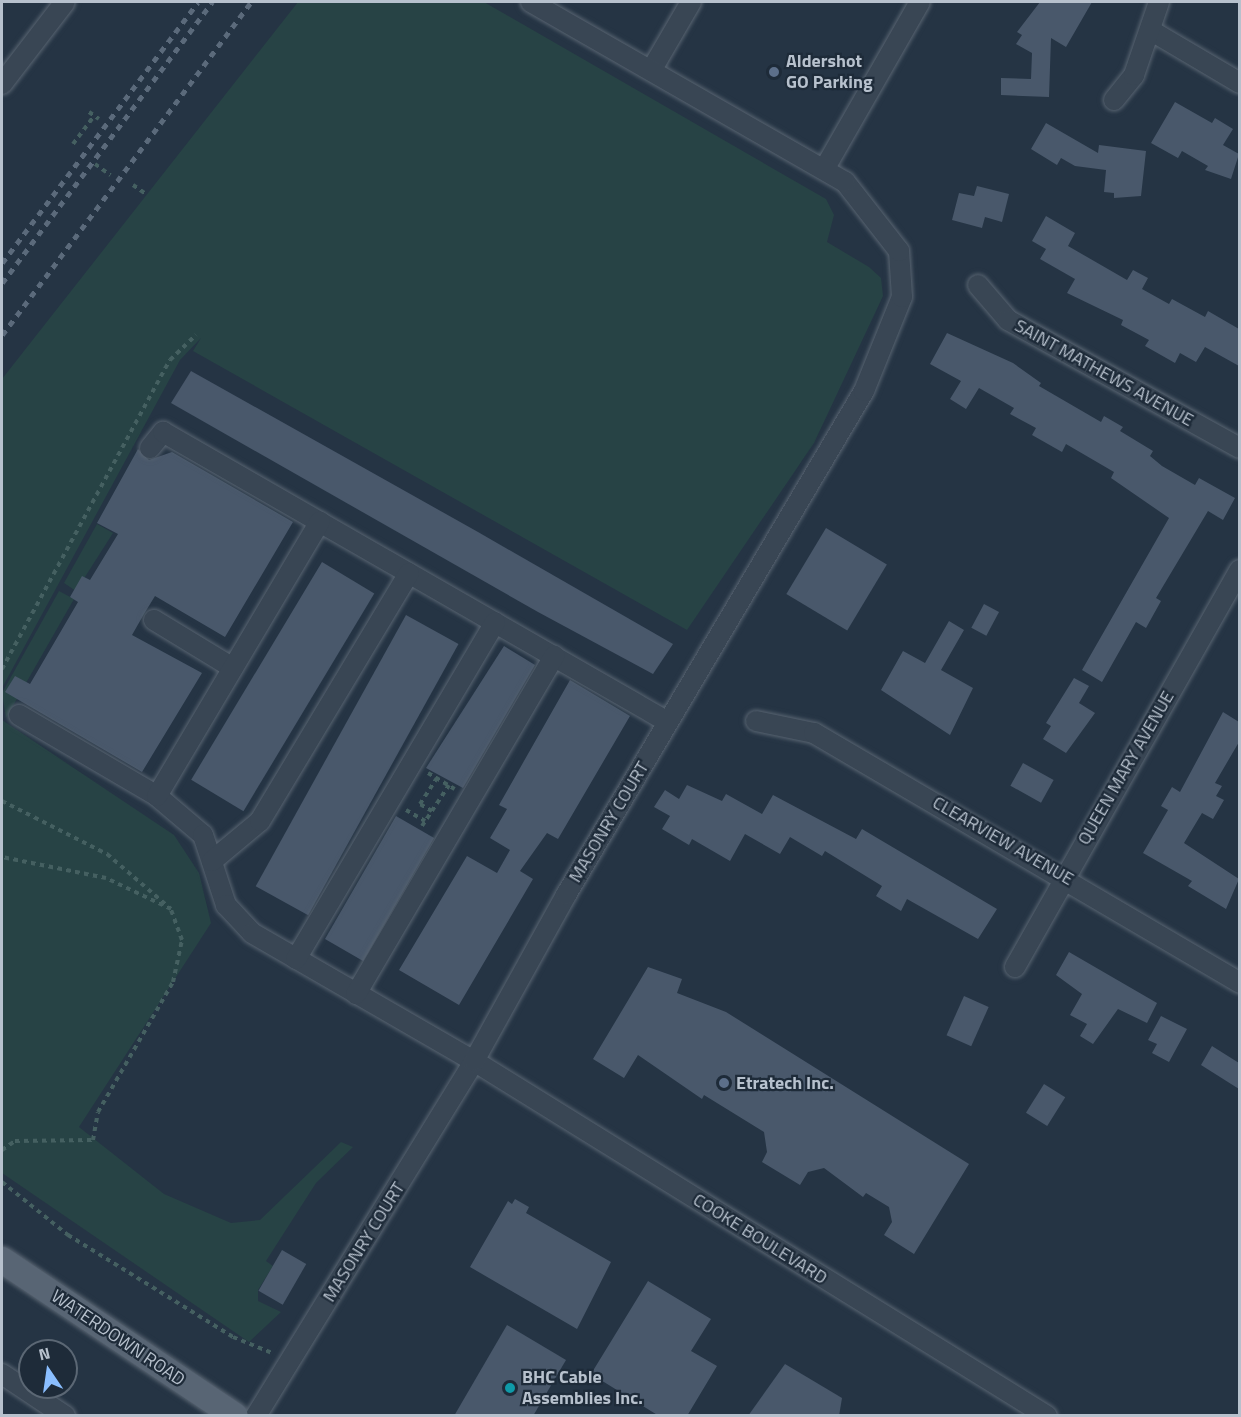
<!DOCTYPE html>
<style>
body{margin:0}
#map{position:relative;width:1241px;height:1417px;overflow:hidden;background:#253444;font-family:"Titillium Web",sans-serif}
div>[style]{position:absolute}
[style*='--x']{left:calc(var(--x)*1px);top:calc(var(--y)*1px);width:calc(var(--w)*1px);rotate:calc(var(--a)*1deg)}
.green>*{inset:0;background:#274345}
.building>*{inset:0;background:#49586b;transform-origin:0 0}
.path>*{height:4px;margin-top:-2px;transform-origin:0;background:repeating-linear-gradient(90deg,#456061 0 4.5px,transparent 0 9px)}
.roads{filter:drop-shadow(0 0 2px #586471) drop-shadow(0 0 2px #586471)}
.minor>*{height:20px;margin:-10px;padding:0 10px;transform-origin:10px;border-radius:10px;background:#394654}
.major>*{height:26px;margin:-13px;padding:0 13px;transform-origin:13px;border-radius:13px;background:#586574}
.rail>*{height:4.5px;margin-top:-2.25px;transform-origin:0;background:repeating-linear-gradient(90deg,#5b6a7b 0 6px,transparent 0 12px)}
.dots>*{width:16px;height:16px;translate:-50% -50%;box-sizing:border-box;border:3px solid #1e2b39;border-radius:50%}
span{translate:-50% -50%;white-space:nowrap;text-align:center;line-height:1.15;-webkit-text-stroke:4.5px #1e2b39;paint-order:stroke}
.poi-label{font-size:18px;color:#b7c1cd;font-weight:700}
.left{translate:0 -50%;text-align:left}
.street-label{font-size:18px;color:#b7c1cd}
.frame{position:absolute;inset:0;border:3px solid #b7c1cd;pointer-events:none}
.north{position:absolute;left:18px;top:1339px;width:60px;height:60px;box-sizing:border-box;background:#1e2b39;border:2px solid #5b6774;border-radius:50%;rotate:347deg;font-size:16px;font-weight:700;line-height:24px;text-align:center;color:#b7c1cd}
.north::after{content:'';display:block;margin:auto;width:21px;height:27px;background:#8abeff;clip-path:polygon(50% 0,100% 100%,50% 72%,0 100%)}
</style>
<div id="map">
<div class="green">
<i style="clip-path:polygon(298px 2px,484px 2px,826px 199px,834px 215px,827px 242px,869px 267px,881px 278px,883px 296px,814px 443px,687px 630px,193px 351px,201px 338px,180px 360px,2px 688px,2px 379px)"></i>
<i style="clip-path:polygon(97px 524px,113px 533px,76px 591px,64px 583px)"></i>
<i style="clip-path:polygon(59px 591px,74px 599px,6px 718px,2px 693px)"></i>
<i style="clip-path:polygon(2px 720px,174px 835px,199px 873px,211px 923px,79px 1127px,164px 1194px,231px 1223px,260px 1220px,341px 1142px,353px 1147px,316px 1183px,266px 1261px,273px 1266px,258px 1290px,258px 1301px,281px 1312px,249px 1342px,2px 1173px)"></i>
</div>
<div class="building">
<i style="clip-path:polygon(1040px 2px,1092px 2px,1066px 47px,1051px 38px,1049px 97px,1001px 95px,1001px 78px,1031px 79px,1032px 53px,1016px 44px,1022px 35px,1017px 32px)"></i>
<i style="clip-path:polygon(1175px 102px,1212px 123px,1215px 118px,1233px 129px,1223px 145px,1239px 154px,1231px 179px,1205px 170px,1208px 166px,1182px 151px,1178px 158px,1151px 143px)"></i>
<i style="clip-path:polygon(1046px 123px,1098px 153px,1099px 145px,1146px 151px,1141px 196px,1114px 198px,1114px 193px,1104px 192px,1106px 170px,1075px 166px,1061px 158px,1057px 165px,1031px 149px)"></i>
<i style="clip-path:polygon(977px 186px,1009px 194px,1002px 222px,985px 217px,982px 228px,952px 220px,959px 193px,974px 196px)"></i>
<i style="clip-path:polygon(1046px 216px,1075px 233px,1068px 246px,1127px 280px,1133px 270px,1148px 278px,1142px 289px,1169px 304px,1172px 299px,1205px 317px,1208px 311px,1239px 329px,1239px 366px,1205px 347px,1196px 362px,1180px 353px,1175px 363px,1145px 346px,1149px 340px,1121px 325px,1123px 320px,1067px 293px,1075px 279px,1040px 259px,1046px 249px,1032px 241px)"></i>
<i style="clip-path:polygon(947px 333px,1013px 363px,1041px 383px,1039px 386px,1101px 422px,1104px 416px,1123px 427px,1120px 431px,1153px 451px,1150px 456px,1162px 466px,1195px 485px,1199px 478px,1235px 498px,1223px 520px,1208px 511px,1156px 598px,1161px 601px,1146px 628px,1136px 622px,1102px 682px,1082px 670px,1169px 518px,1111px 478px,1114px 472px,1066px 444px,1062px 452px,1032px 435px,1036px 428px,1010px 414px,1014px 408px,979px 388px,966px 409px,950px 399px,961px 381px,930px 364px)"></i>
<i style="clip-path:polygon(191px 371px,478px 532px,673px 644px,653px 674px,538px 612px,171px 403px)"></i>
<i style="clip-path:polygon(138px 449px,149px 460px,172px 452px,293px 522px,225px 637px,155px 596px,144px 614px,132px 635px,202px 673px,142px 772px,5px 692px,15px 676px,30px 684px,78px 602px,70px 597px,82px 576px,90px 580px,118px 534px,97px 523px)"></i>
<i style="left:826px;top:528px;width:71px;height:77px;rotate:31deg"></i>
<i style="left:322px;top:562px;width:61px;height:254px;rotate:31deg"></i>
<i style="left:984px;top:604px;width:17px;height:27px;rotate:28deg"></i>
<i style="left:406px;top:615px;width:60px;height:310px;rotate:29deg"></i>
<i style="clip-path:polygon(949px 621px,964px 630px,941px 670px,973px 688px,950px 735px,881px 690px,903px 651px,925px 663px)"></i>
<i style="clip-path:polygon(504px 646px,535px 665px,463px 788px,426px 768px)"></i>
<i style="clip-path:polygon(1074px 678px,1089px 686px,1079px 703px,1095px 713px,1066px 753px,1043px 739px,1051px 726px,1046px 723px)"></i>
<i style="clip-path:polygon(570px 680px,630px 716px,558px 839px,547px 833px,520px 871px,533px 879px,459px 1005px,399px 970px,467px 856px,497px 873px,510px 850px,490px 838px,507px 809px,499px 805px)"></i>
<i style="clip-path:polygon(1223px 712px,1239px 722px,1239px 742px,1215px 783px,1222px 786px,1216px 796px,1224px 800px,1213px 819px,1202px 813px,1184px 843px,1239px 879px,1226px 909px,1188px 886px,1192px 881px,1143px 853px,1168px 810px,1161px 806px,1172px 787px,1180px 792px)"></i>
<i style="left:1023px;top:763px;width:35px;height:26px;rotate:29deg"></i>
<i style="clip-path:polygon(687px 785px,722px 801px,726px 794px,762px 814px,773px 795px,856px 839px,862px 829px,997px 909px,978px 939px,907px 899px,901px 911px,876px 896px,882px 886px,825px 851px,822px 856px,790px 837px,780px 854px,745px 834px,730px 861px,692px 839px,689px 845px,662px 829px,670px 816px,654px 807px,665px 790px,679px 799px)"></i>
<i style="left:396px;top:816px;width:44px;height:142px;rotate:30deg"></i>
<i style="clip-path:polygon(1069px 952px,1157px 1003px,1147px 1023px,1118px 1009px,1093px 1044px,1080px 1036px,1087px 1024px,1070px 1015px,1082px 994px,1056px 975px)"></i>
<i style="clip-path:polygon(648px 967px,682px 979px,677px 993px,726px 1012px,969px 1164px,914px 1254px,884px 1235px,892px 1222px,889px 1207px,866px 1193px,863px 1197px,824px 1168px,808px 1172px,800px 1185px,762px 1162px,767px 1152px,764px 1132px,704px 1095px,702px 1099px,638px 1055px,624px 1078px,593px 1059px)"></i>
<i style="left:964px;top:996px;width:27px;height:43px;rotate:24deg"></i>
<i style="clip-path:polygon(1161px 1016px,1187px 1029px,1169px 1062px,1152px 1053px,1157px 1044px,1148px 1040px)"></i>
<i style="clip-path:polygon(1212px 1046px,1239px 1063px,1239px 1089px,1201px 1065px)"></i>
<i style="left:1044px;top:1084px;width:25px;height:34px;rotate:32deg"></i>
<i style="clip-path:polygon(515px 1199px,529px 1207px,526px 1213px,611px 1262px,577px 1329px,470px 1267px,508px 1201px,512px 1204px)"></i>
<i style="left:282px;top:1250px;width:28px;height:47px;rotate:30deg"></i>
<i style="clip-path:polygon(648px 1281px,711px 1319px,691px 1351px,717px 1366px,687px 1416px,659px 1416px,591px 1374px)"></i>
<i style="clip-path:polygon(507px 1325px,566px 1360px,533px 1416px,454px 1416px)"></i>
<i style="clip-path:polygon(785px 1364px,842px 1398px,839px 1416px,748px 1416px)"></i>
</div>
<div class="path">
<i style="--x:89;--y:112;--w:12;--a:35"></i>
<i style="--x:73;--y:144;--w:35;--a:-53"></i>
<i style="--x:95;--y:164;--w:19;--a:36"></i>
<i style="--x:133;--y:185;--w:16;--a:35"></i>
<i style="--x:2;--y:669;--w:352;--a:-61.5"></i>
<i style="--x:170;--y:360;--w:36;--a:-44"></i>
<i style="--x:428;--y:773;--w:31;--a:31"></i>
<i style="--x:2;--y:801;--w:118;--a:26.8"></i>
<i style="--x:107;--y:854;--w:84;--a:40.7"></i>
<i style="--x:171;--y:909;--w:72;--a:-154.5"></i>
<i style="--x:106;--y:878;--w:106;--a:-168.6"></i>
<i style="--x:406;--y:810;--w:22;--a:30"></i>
<i style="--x:432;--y:811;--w:14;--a:-150"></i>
<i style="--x:420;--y:804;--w:31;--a:-57"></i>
<i style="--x:422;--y:826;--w:49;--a:-56.6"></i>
<i style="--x:2;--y:1150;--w:16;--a:-35"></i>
<i style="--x:15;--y:1141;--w:78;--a:-0.7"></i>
<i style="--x:93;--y:1140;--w:28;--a:-80"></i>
<i style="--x:98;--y:1112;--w:150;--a:-60"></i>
<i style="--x:173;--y:982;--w:43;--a:-77.9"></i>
<i style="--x:182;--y:940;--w:33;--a:-110"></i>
<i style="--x:2;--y:1182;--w:85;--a:38.8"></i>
<i style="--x:68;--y:1235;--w:194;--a:31.7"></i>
<i style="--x:233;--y:1337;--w:42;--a:22.3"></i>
</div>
<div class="roads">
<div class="minor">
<i style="--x:1150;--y:30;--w:104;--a:30.5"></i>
<i style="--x:652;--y:69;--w:78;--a:-59.8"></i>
<i style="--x:2;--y:84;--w:103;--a:-52.5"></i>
<i style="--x:1114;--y:100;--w:32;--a:-51"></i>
<i style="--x:1134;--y:75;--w:77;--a:-71.1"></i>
<i style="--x:826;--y:166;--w:189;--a:-60.2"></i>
<i style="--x:978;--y:285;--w:46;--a:49.4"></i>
<i style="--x:1008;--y:320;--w:265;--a:28.9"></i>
<i style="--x:150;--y:448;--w:21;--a:-51"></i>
<i style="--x:163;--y:432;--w:582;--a:29.87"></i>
<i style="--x:154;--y:620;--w:92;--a:31.3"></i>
<i style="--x:19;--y:715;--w:160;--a:30.4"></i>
<i style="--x:157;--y:796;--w:60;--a:40.3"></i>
<i style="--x:203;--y:835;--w:74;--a:71.8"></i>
<i style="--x:226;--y:905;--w:38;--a:47"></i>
<i style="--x:252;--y:933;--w:256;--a:30"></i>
<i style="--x:474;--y:1061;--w:674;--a:31.78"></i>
<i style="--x:756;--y:721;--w:59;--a:11.7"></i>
<i style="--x:814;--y:733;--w:494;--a:30.4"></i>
<i style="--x:157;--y:796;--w:319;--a:-59.3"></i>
<i style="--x:212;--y:861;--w:62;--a:-39.8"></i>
<i style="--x:260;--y:821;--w:289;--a:-59"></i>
<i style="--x:296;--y:959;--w:391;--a:-59.4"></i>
<i style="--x:1015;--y:967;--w:456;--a:-60.5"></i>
<i style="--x:356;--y:994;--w:392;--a:-59.6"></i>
<i style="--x:2;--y:1374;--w:76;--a:33.7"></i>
<i style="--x:256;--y:1416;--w:417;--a:-58.4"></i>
<i style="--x:474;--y:1061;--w:190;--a:-61"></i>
<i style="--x:566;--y:895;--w:586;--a:-59.41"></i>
<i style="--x:864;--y:391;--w:101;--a:-68"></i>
<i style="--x:902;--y:297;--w:46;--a:-93.7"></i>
<i style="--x:899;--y:251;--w:88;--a:-128"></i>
<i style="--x:845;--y:182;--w:362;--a:-150.2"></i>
</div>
<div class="major">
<i style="--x:2;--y:1260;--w:280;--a:33.8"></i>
</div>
</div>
<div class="rail">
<i style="--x:2;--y:263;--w:326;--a:-53.1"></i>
<i style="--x:2;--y:283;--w:351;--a:-53.2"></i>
<i style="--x:2;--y:335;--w:416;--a:-53.2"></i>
</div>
<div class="dots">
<i style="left:774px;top:72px;background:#5c6f8a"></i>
<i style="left:724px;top:1083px;background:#5c6f8a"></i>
<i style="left:510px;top:1388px;background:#0f9aa8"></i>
</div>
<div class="poi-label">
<span class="left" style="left:786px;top:72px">Aldershot<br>GO Parking</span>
<span class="left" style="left:736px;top:1083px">Etratech Inc.</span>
<span class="left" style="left:522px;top:1388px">BHC Cable<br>Assemblies Inc.</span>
</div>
<div class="street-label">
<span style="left:1104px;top:373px;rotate:29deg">SAINT MATHEWS AVENUE</span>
<span style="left:1126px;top:768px;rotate:-60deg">QUEEN MARY AVENUE</span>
<span style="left:609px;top:822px;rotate:-59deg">MASONRY COURT</span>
<span style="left:1003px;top:841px;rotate:30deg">CLEARVIEW AVENUE</span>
<span style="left:760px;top:1239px;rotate:32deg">COOKE BOULEVARD</span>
<span style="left:364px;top:1242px;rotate:-58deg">MASONRY COURT</span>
<span style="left:118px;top:1338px;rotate:34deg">WATERDOWN ROAD</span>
</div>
<div class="frame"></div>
<div class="north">N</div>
</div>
